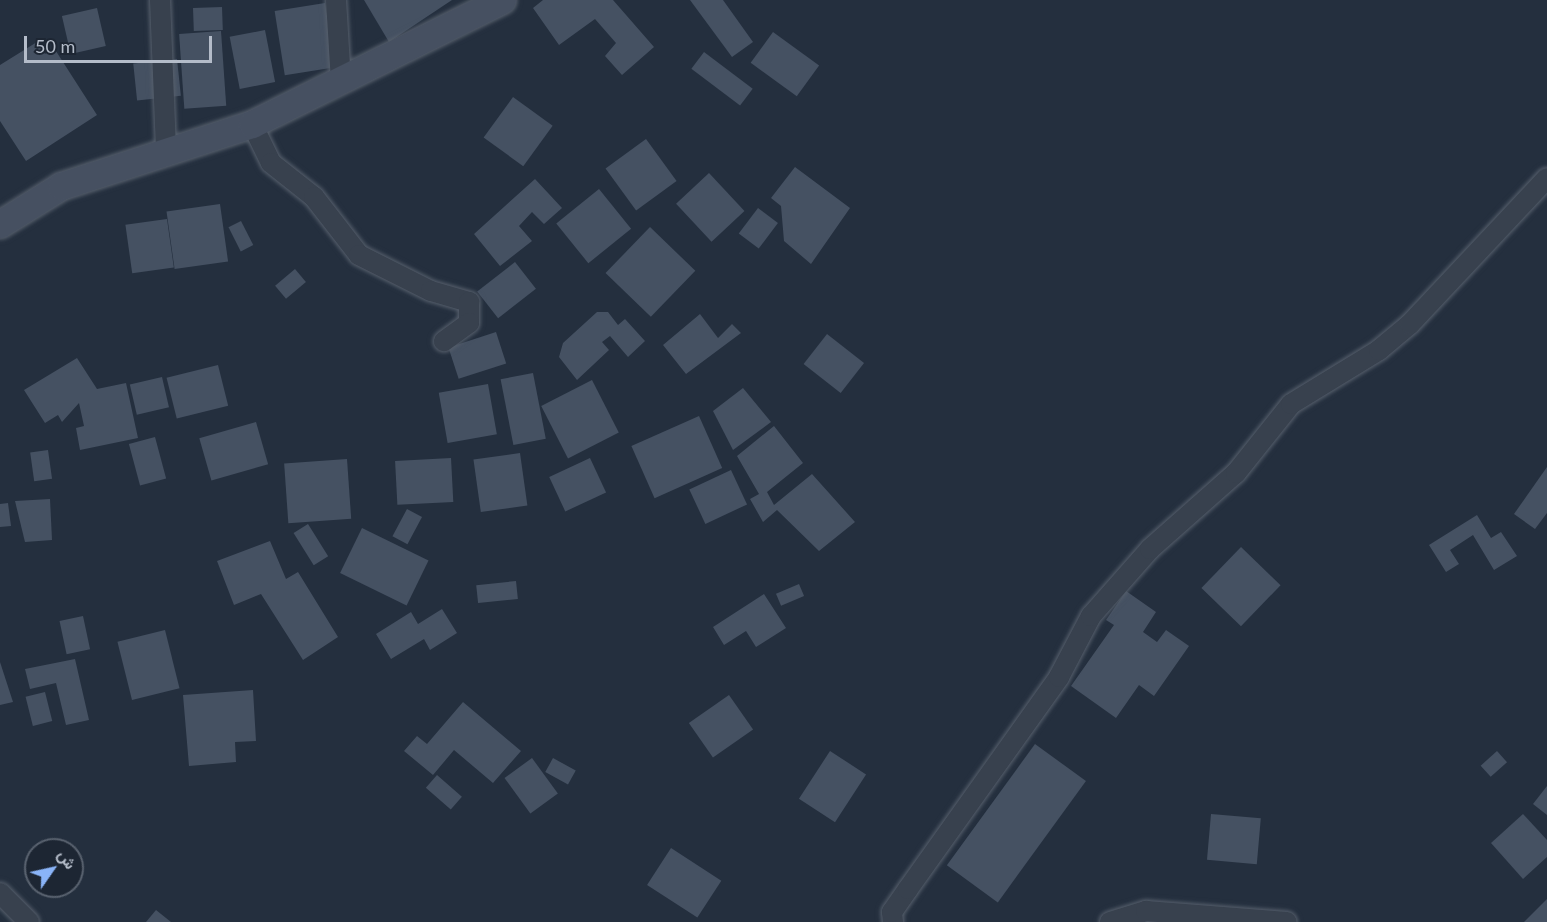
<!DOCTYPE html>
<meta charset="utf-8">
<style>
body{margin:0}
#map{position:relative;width:1547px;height:922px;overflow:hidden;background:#242f3e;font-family:Lato,Vazirmatn,sans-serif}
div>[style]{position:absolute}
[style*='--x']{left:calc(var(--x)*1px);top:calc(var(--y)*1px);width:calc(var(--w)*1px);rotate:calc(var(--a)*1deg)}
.building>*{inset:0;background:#455162;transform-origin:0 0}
.roads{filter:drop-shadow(0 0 2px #565f6c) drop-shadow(0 0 2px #565f6c)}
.street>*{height:20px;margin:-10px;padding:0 10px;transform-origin:10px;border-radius:10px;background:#38414e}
.secondary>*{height:27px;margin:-13.5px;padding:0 13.5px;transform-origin:13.5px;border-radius:13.5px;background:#465061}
span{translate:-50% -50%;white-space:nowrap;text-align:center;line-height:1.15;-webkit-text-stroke:4.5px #1d2633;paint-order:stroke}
.north{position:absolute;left:24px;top:838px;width:60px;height:60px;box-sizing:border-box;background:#1d2633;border:2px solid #59626f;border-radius:50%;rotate:56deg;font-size:16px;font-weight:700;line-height:24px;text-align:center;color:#b4bcc9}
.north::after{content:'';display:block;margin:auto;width:21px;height:27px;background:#8ab4f8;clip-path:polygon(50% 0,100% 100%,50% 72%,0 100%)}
.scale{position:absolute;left:24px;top:36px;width:188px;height:27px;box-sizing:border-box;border:3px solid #b4bcc9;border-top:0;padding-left:8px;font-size:18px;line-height:21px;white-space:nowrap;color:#b4bcc9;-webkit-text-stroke:4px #1d2633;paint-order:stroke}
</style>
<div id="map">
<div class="building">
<i style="clip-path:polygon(364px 0,452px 0,389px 42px)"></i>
<i style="clip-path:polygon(543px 0,613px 0,654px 47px,622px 75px,605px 56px,616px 43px,595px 19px,559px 45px,533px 8px)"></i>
<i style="clip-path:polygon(690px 0,723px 0,753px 42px,732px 57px)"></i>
<i style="left:325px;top:3px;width:65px;height:51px;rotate:81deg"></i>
<i style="left:222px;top:7px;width:23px;height:29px;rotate:88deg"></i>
<i style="left:97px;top:8px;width:39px;height:36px;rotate:77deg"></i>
<i style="left:265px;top:30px;width:53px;height:36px;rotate:79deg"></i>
<i style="left:221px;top:31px;width:75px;height:42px;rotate:86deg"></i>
<i style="left:773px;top:32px;width:57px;height:38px;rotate:36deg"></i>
<i style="clip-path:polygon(37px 42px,45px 54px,54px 48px,97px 115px,26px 161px,0 121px,0 65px)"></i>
<i style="left:704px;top:52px;width:61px;height:21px;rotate:37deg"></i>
<i style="left:177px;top:59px;width:37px;height:44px;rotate:84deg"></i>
<i style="left:513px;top:97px;width:49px;height:50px;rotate:36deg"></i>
<i style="left:646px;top:139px;width:52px;height:50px;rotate:54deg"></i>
<i style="clip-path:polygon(795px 167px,850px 208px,811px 264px,784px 241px,781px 206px,771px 198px)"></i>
<i style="left:709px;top:173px;width:52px;height:45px;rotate:47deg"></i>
<i style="clip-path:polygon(535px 179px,562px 208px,544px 224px,532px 212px,519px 226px,532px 241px,500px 266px,474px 234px)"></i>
<i style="left:599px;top:189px;width:51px;height:55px;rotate:51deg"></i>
<i style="left:220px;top:204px;width:58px;height:54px;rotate:82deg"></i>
<i style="left:758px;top:208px;width:25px;height:32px;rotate:37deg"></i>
<i style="left:167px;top:219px;width:49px;height:42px;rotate:82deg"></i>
<i style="left:241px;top:221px;width:27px;height:14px;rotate:63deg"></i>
<i style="left:650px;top:227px;width:63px;height:64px;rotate:44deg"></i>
<i style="left:515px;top:262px;width:34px;height:48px;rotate:52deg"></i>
<i style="left:295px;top:269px;width:17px;height:26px;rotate:50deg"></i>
<i style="clip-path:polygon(597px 312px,608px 312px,618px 325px,625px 319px,645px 341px,628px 357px,610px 336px,602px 342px,609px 350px,577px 380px,559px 357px,563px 343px)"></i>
<i style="clip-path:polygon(700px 314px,718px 338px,732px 324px,741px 333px,686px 374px,663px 345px)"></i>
<i style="left:496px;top:332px;width:33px;height:50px;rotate:72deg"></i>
<i style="left:827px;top:334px;width:47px;height:38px;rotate:38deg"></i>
<i style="clip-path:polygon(77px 358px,97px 389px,126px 383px,138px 438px,80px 450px,76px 428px,84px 426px,79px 403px,62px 422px,58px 415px,45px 423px,24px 390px)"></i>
<i style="left:218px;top:365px;width:42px;height:53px;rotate:76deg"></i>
<i style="left:533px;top:373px;width:67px;height:33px;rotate:79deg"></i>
<i style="left:162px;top:377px;width:31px;height:33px;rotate:77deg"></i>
<i style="left:592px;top:380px;width:59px;height:57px;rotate:63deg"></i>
<i style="left:488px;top:384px;width:51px;height:50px;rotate:80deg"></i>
<i style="clip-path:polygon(743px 388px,771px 422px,733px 450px,713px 411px)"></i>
<i style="left:699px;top:416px;width:57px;height:74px;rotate:66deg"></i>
<i style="left:256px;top:422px;width:44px;height:59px;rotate:74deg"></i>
<i style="clip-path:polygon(774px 426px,803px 463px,767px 492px,774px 505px,812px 474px,855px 522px,819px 551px,777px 510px,763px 522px,750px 499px,759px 494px,737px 456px)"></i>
<i style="left:155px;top:437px;width:43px;height:27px;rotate:75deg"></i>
<i style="left:48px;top:450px;width:29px;height:18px;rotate:82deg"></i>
<i style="left:520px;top:453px;width:53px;height:47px;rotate:82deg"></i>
<i style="left:451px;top:458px;width:44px;height:56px;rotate:87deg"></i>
<i style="left:590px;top:458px;width:38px;height:45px;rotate:65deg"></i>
<i style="left:347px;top:459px;width:60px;height:63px;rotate:86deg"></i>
<i style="clip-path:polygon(1547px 467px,1547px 513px,1535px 529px,1514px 514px)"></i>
<i style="left:731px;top:470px;width:38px;height:46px;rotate:65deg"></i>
<i style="clip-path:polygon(50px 499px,52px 540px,25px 542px,15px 501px)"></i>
<i style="clip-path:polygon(8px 503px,11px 526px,0 527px,0 504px)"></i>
<i style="left:407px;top:509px;width:17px;height:31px;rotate:28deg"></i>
<i style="clip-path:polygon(1477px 515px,1491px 538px,1501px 532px,1517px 556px,1494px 570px,1473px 535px,1450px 550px,1459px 564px,1446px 572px,1429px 545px)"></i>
<i style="left:308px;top:524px;width:38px;height:17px;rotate:58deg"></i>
<i style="left:362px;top:528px;width:74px;height:50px;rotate:26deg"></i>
<i style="clip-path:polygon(270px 541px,286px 579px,298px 572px,338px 637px,303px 660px,261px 594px,234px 605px,217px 561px)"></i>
<i style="left:1241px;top:547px;width:55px;height:57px;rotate:44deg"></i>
<i style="left:516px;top:581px;width:18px;height:40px;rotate:84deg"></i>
<i style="left:799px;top:584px;width:13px;height:25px;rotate:67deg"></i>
<i style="clip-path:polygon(1126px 591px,1156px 612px,1143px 632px,1157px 642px,1166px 630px,1189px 646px,1154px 696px,1139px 685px,1116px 718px,1071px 686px,1114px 625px,1106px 620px)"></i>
<i style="clip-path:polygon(764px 594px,786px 628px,756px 647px,746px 631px,724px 645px,713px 627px)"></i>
<i style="clip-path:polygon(442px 609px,457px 633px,430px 650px,424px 639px,391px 659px,376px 634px,411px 612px,418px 624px)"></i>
<i style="left:83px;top:616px;width:34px;height:24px;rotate:78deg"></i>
<i style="left:165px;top:630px;width:60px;height:49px;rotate:76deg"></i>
<i style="clip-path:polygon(75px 659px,89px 720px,66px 725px,56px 683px,30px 689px,25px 669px)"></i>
<i style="clip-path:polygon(0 662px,13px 702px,0 705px)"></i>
<i style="clip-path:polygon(253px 690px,256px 741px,235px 742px,236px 762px,189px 766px,183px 695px)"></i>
<i style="left:45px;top:692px;width:30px;height:20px;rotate:76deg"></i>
<i style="left:729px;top:695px;width:42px;height:49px;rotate:55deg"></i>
<i style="clip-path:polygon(463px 702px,521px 751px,493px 783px,454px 750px,433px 775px,404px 751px,417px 736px,427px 744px)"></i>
<i style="left:1035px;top:744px;width:63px;height:150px;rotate:36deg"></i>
<i style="left:830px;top:751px;width:43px;height:57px;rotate:33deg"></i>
<i style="left:1497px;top:751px;width:15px;height:22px;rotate:48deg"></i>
<i style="left:532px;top:758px;width:44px;height:34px;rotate:54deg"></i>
<i style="left:553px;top:758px;width:26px;height:16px;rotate:29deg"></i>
<i style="left:437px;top:775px;width:33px;height:17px;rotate:41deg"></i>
<i style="clip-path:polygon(1547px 786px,1547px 815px,1533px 804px)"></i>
<i style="left:1211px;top:814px;width:50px;height:46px;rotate:5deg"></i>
<i style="clip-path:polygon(1523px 814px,1547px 840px,1547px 857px,1523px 879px,1491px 843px)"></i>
<i style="left:671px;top:848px;width:60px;height:44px;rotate:33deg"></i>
<i style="clip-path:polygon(1547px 899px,1547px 922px,1524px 922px)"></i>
<i style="clip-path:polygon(156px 910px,171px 922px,146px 922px)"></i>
</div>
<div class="roads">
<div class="street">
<i style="--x:160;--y:0;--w:151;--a:87.7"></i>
<i style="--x:336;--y:0;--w:82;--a:86.5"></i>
<i style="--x:252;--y:124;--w:43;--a:64"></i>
<i style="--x:271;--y:163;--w:55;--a:38.3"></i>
<i style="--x:314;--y:197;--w:73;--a:52.2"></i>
<i style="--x:359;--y:255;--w:80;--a:26.6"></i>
<i style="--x:431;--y:291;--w:40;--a:16"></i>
<i style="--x:469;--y:302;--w:21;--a:90"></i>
<i style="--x:469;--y:323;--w:31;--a:144"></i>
<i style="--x:0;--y:893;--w:41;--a:45"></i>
<i style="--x:893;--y:922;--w:10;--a:-96"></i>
<i style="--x:892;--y:912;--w:28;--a:-55"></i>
<i style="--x:908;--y:889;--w:260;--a:-54.5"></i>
<i style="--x:1059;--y:677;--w:69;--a:-62.3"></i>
<i style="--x:1091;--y:616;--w:89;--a:-48.6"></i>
<i style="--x:1150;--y:549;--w:115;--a:-41.5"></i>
<i style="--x:1236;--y:473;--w:88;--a:-51.4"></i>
<i style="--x:1291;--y:404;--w:103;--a:-31.5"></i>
<i style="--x:1379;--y:350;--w:40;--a:-40"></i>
<i style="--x:1410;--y:324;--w:200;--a:-46.8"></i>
<i style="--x:1110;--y:922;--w:38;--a:-17"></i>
<i style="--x:1146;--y:911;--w:141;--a:4.5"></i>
</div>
<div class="secondary">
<i style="--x:0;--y:224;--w:72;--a:-31.9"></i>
<i style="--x:61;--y:186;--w:201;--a:-18"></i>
<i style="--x:252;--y:124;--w:279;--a:-26.4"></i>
</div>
</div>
<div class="north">ش</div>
<div class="scale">50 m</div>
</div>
